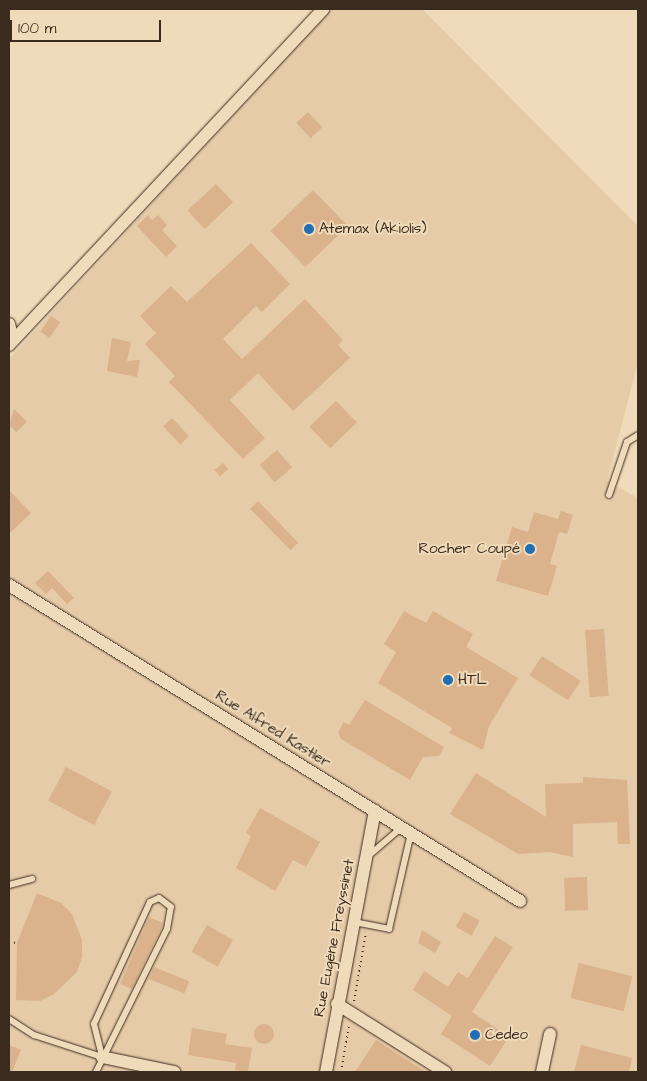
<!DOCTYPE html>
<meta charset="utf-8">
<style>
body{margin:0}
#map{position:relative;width:647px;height:1081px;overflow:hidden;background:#efdab9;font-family:"Architects Daughter",sans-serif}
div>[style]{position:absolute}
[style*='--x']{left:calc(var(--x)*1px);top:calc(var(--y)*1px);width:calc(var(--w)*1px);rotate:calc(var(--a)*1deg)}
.built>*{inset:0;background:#e6cba8}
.building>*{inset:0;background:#dab28b;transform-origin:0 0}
.round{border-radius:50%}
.path>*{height:2px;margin-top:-1px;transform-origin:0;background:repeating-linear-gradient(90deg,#3b2a1e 0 1px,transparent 0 5px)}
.roads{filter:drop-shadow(0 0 1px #3b2a1e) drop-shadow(0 0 1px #3b2a1e)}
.service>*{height:6px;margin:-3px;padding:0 3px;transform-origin:3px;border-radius:3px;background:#efdab9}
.minor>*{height:12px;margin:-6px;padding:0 6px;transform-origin:6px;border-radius:6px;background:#efdab9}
.dots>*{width:14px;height:14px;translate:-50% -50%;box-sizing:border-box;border:2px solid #efdab9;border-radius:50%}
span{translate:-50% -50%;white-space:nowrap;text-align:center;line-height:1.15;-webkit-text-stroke:4px #efdab9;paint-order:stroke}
.poi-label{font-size:15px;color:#3b2a1e}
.left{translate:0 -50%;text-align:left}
.right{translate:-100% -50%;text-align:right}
.street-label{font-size:15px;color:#3b2a1e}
.frame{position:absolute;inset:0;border:10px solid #3b2a1e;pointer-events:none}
.scale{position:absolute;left:10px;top:20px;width:151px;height:22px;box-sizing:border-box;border:2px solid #3b2a1e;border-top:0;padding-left:6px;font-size:15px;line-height:18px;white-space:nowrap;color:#3b2a1e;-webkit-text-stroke:4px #efdab9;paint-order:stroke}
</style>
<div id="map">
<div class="built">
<i style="clip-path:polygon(331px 9px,422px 9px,638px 226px,638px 362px,607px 481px,638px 498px,638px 1072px,9px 1072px,9px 359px)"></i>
</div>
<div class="building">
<i style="left:308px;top:112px;width:21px;height:16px;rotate:47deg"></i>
<i style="left:216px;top:184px;width:25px;height:39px;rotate:47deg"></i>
<i style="left:313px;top:190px;width:50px;height:59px;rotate:46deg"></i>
<i style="clip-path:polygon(148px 215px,152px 220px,158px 215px,167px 225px,162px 230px,177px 246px,166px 257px,137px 226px)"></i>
<i style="clip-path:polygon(251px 243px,290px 284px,262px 312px,256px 306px,223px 339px,242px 359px,305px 299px,343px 340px,338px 345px,350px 358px,293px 411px,258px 373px,230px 400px,265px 438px,243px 459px,169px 382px,175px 376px,145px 344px,156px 333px,140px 316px,171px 286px,187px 302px)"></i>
<i style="left:51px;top:316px;width:11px;height:19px;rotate:34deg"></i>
<i style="clip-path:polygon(112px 338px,131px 342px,127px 361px,140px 360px,137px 377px,107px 371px)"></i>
<i style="left:336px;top:401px;width:30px;height:37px;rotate:46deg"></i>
<i style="clip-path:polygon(14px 409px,27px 422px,16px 432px,9px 425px)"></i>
<i style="left:172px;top:418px;width:25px;height:12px;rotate:47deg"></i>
<i style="left:277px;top:450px;width:23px;height:23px;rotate:49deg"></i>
<i style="left:223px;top:463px;width:8px;height:11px;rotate:50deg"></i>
<i style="clip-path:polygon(9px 490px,31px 513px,9px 534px)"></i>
<i style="left:258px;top:501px;width:58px;height:11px;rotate:46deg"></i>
<i style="clip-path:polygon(561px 511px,573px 515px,567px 534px,559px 532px,550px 564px,557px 566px,548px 596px,496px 581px,512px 527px,528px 532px,534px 512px,558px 519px)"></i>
<i style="clip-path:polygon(48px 571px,74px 598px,67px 604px,52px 588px,46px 594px,35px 583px)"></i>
<i style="clip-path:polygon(404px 611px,426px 623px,433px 611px,473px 634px,466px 647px,518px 678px,489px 726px,483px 750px,449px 733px,452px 728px,378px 683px,396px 652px,384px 644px)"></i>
<i style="left:604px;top:629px;width:67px;height:19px;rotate:86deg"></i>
<i style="left:542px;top:656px;width:46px;height:23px;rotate:33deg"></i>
<i style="clip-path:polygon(365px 700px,444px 747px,439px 756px,423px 757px,410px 780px,341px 739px,338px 732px,344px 722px,349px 725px)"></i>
<i style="left:66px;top:767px;width:52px;height:38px;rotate:28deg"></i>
<i style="clip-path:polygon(476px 773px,546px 817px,545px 784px,583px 783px,583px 777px,627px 780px,630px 844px,618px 844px,617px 822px,573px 824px,573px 857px,550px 852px,518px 854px,450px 814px)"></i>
<i style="clip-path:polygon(260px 808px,320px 842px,306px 867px,293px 860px,275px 891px,236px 868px,251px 836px,246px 833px)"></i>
<i style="left:587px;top:877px;width:33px;height:23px;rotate:88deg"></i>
<i style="clip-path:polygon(37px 893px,61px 903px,72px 914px,82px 940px,82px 957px,77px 972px,54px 994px,40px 1001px,16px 1000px,17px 943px)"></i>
<i style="left:464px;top:912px;width:18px;height:17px;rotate:29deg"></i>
<i style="clip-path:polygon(149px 917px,163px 923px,162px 927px,132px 989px,120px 984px)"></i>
<i style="left:207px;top:925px;width:30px;height:31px;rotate:30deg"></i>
<i style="clip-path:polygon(422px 930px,441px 942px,435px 953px,418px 943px)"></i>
<i style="clip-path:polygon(495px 936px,513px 947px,472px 1012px,509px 1037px,490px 1066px,441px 1034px,452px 1016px,413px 990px,424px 971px,448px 987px,458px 972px,468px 978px)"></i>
<i style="left:579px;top:963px;width:55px;height:36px;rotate:14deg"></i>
<i style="left:154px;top:967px;width:38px;height:13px;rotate:22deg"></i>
<i class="round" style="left:254px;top:1024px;width:20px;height:20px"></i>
<i style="clip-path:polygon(192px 1028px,227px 1034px,225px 1044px,252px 1048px,248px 1072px,235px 1070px,236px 1063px,188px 1055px)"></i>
<i style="clip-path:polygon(376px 1040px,426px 1072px,355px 1072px)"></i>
<i style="clip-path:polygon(9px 1045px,21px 1050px,12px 1072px,9px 1072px)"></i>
<i style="clip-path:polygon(581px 1045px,632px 1058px,629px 1072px,574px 1072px)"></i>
</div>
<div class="path">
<i style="--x:9;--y:942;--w:8;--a:7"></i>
<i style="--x:354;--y:1001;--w:70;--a:-80.1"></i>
<i style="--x:341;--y:1072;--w:48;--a:-80.3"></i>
</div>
<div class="roads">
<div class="service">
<i style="--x:609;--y:495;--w:56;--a:-71.2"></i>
<i style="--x:627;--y:442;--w:13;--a:-32"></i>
<i style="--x:367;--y:857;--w:45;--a:-40.5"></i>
<i style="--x:9;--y:885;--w:24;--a:-15"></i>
<i style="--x:354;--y:922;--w:36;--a:11"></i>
<i style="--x:389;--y:929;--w:98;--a:-77.1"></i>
<i style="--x:9;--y:1019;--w:30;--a:33"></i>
<i style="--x:34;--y:1035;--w:71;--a:17.9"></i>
<i style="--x:96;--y:1072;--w:160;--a:-63.6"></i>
<i style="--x:167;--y:929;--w:22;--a:-80"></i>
<i style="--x:171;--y:907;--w:15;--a:-143"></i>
<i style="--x:159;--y:898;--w:10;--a:156"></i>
<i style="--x:150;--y:902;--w:134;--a:114.7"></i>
<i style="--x:94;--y:1024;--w:34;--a:76"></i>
</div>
<div class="minor">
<i style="--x:9;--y:324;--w:16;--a:76"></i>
<i style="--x:9;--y:345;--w:460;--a:-46.9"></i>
<i style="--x:9;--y:585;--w:601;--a:31.73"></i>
<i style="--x:337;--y:1004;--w:128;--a:32.2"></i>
<i style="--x:102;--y:1057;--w:74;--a:11.8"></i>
<i style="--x:326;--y:1072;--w:266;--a:-79.4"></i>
<i style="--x:542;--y:1072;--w:39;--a:-78"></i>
</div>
</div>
<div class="dots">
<i style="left:309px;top:229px;background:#1f6fb2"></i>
<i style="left:530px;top:549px;background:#1f6fb2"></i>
<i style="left:448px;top:680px;background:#1f6fb2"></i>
<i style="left:475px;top:1035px;background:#1f6fb2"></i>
</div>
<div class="poi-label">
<span class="left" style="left:319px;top:229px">Atemax (Akiolis)</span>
<span class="right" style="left:520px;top:549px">Rocher Coupé</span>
<span class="left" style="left:458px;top:680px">HTL</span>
<span class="left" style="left:485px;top:1035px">Cedeo</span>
</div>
<div class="street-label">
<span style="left:273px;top:729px;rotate:32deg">Rue Alfred Kastler</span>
<span style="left:334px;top:938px;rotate:-79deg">Rue Eugène Freyssinet</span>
</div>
<div class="frame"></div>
<div class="scale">100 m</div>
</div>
